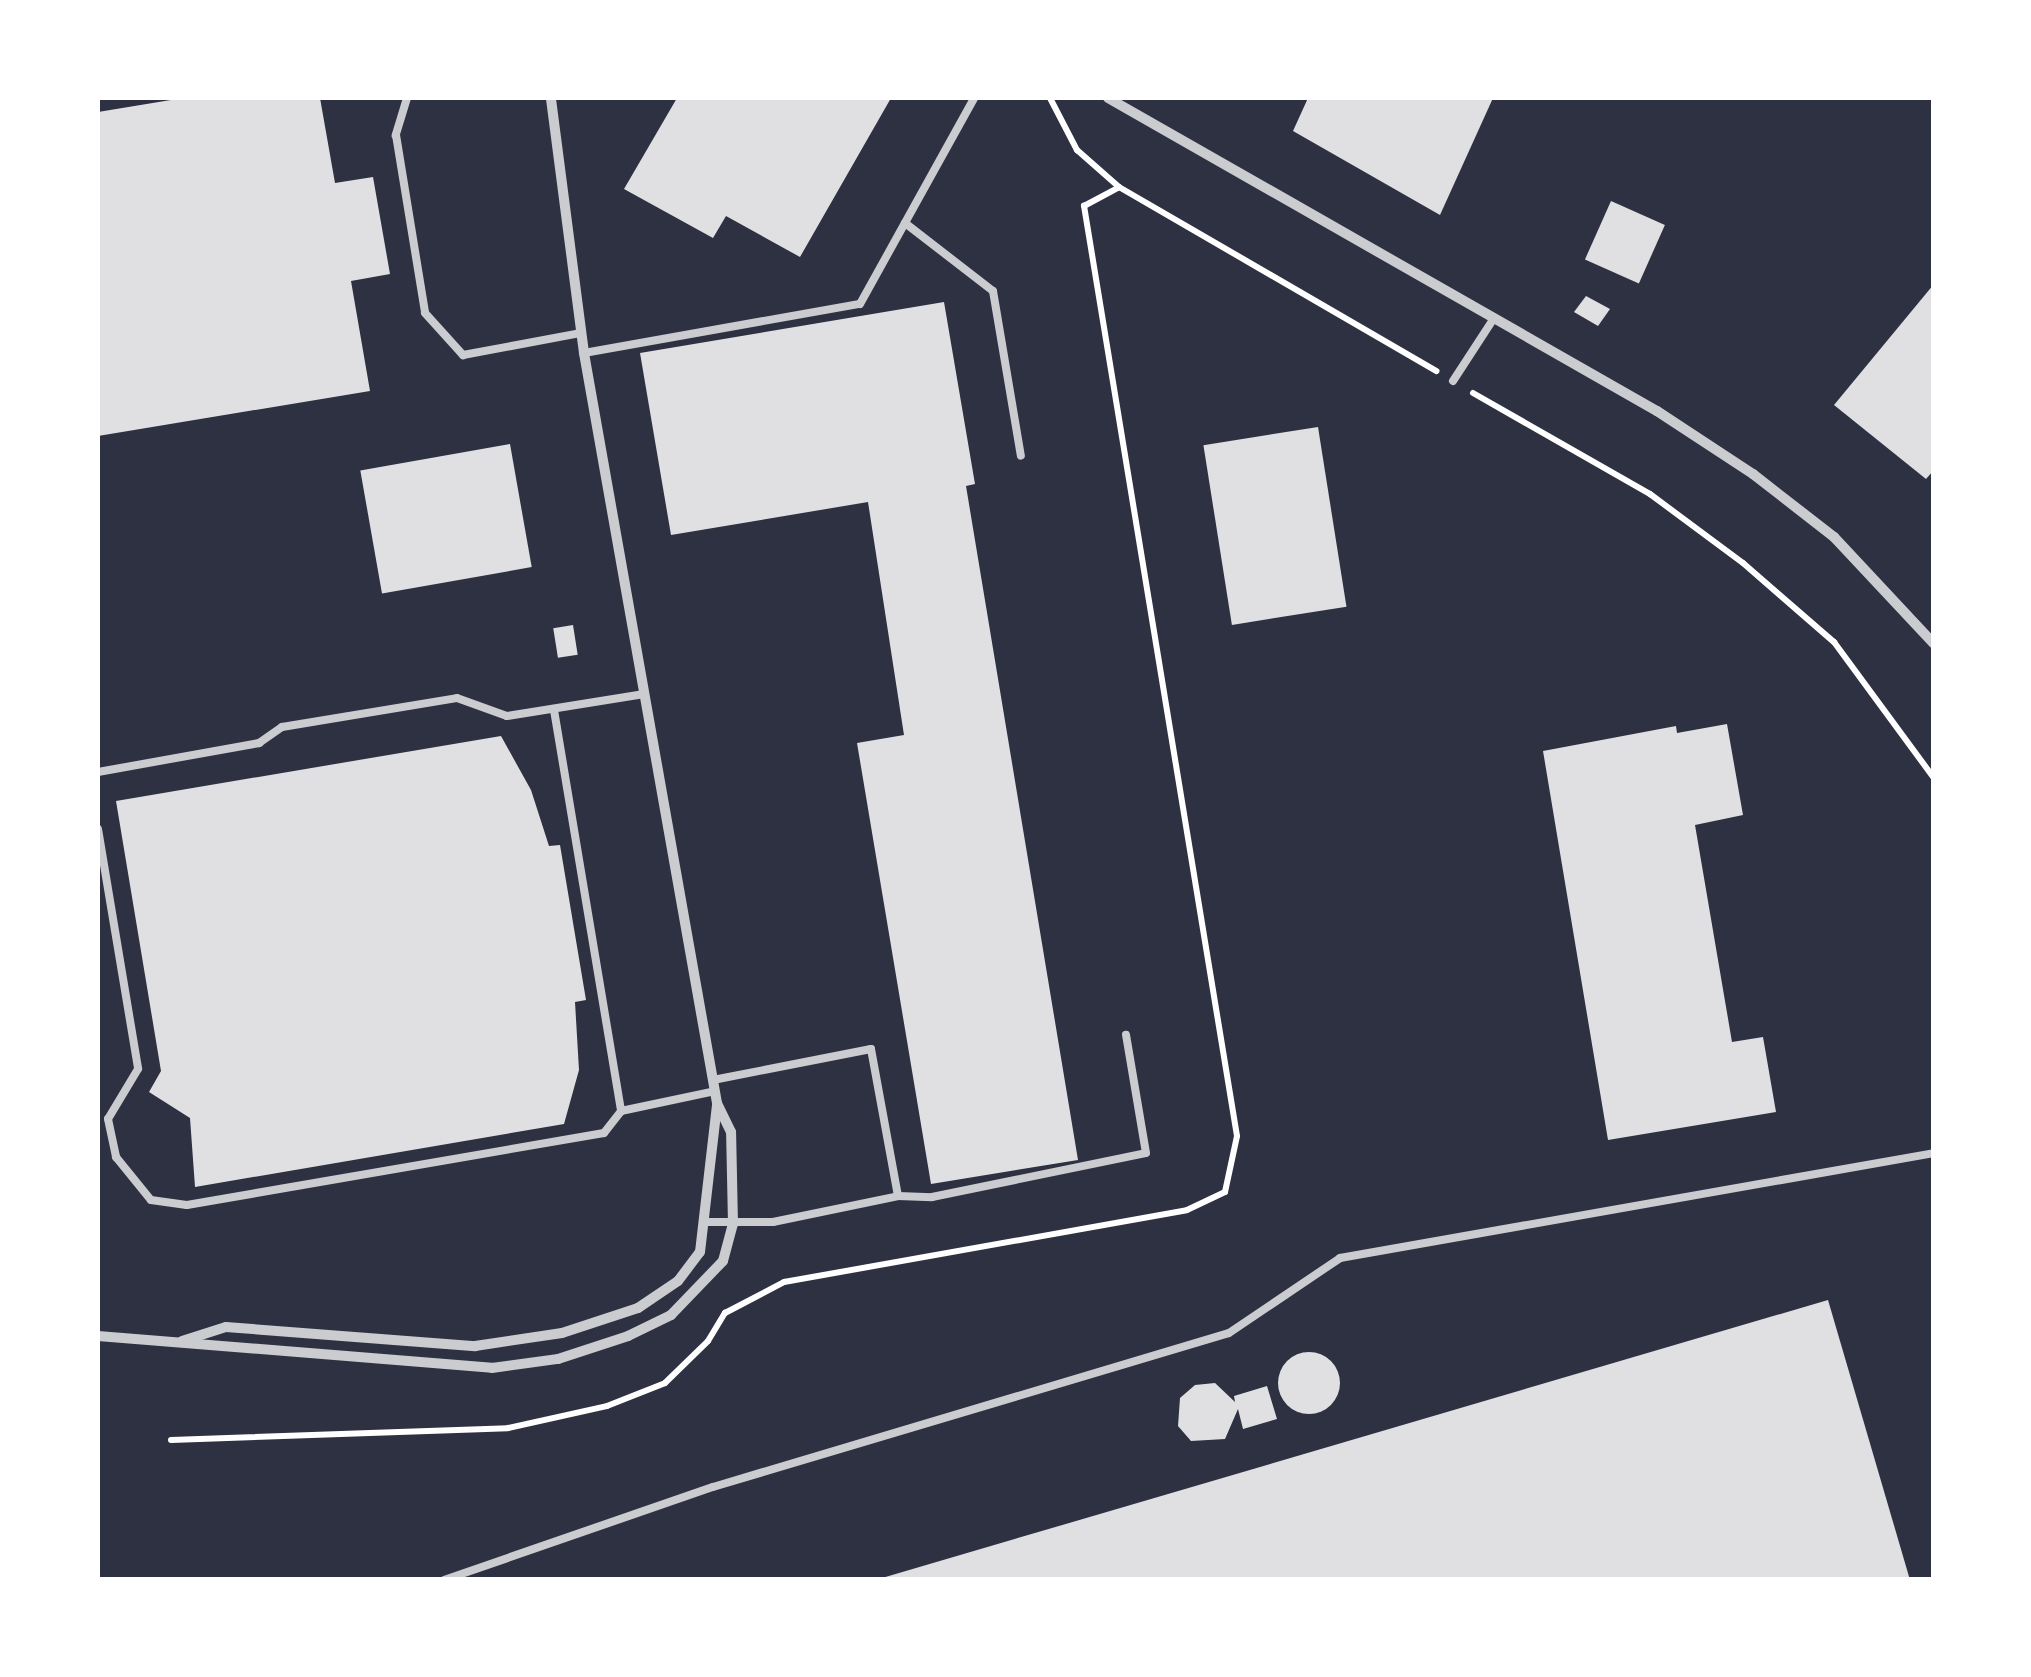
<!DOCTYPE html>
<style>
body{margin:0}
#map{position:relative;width:2031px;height:1677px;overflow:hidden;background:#2d3142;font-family:Spectral,serif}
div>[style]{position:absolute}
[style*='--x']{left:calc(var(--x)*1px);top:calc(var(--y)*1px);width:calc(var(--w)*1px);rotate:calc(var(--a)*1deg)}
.building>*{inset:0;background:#e0e0e3;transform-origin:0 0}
.round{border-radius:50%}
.path>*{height:6px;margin:-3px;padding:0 3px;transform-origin:3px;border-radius:3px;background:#fff}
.service>*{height:8px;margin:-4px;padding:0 4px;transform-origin:4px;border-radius:4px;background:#caccd0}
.minor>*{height:10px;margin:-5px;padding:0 5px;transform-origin:5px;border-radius:5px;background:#caccd0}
span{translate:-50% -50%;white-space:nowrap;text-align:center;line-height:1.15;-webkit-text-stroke:9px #fff;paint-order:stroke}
.frame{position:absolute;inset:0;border:100px solid #fff;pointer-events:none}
</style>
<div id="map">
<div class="building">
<i style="clip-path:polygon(183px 98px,320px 98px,335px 183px,373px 177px,390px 274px,351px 281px,370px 391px,98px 436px,98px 112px)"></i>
<i style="clip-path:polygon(677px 98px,891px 98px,800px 257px,726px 216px,713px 238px,624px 189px)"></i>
<i style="clip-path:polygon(1308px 98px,1493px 98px,1440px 215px,1293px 131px)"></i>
<i style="left:1611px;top:201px;width:59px;height:64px;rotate:24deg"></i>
<i style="clip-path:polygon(1934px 284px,1934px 470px,1926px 479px,1834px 405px)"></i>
<i style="clip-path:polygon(1586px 296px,1610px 309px,1598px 326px,1574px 312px)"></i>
<i style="clip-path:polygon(944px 302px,975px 484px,966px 486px,1078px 1160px,931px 1184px,857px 743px,904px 735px,868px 502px,671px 535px,640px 353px)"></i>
<i style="left:1318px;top:427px;width:182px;height:116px;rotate:81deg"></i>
<i style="left:510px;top:444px;width:125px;height:152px;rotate:80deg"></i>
<i style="left:573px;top:625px;width:30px;height:20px;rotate:81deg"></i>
<i style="clip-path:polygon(1727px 724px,1743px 815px,1695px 825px,1732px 1042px,1763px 1037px,1776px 1112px,1608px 1140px,1543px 751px,1676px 726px,1677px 733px)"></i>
<i style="clip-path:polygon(501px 736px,531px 790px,549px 846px,560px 845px,586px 1000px,575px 1002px,579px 1070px,564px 1124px,195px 1187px,190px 1118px,149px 1092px,161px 1071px,116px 801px)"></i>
<i style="clip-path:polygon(1828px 1300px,1910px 1580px,882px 1580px,882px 1578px)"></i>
<i class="round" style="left:1278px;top:1352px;width:62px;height:62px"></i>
<i style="clip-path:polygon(1215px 1383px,1235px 1402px,1234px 1396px,1267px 1386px,1277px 1419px,1243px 1429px,1238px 1409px,1225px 1439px,1191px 1441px,1178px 1426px,1180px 1398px,1195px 1385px)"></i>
</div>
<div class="path">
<i style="--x:1050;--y:98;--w:59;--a:62.6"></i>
<i style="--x:1077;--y:150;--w:56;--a:41.4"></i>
<i style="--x:1473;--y:393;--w:204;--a:29.7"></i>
<i style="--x:1650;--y:494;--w:116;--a:36.6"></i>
<i style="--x:1743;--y:563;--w:121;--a:41"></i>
<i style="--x:1834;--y:642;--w:169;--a:53.7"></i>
<i style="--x:171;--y:1440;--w:337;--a:-2"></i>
<i style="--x:508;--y:1428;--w:101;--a:-12.5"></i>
<i style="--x:607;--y:1406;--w:62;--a:-21.6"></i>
<i style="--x:665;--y:1383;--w:60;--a:-44.3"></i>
<i style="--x:708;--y:1341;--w:33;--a:-59"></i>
<i style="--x:725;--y:1313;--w:67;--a:-27.7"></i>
<i style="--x:784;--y:1282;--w:409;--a:-10.1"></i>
<i style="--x:1187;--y:1210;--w:42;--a:-25.3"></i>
<i style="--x:1225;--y:1192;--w:57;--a:-77.9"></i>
<i style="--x:1237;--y:1136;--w:943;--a:-99.34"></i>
<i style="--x:1084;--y:206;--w:40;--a:-28"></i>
<i style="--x:1119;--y:187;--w:367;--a:30.1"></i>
</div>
<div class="service">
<i style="--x:407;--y:98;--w:39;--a:107"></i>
<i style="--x:396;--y:135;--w:180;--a:80.7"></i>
<i style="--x:425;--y:313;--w:57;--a:47.9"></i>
<i style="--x:463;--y:355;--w:119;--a:-10.6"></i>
<i style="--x:905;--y:223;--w:111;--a:37.7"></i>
<i style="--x:993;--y:291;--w:167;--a:80.4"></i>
<i style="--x:584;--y:353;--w:280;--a:-10.1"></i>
<i style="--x:860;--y:304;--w:235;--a:-61"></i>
<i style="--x:1453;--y:381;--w:75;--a:-56.9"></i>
<i style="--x:554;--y:710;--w:407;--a:80.5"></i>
<i style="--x:98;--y:772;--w:164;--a:-10.2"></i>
<i style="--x:259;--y:743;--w:28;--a:-35"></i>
<i style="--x:282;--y:727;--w:177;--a:-9.4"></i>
<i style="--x:457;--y:698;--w:53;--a:19.8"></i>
<i style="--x:507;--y:716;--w:139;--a:-9.1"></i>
<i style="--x:98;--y:829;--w:243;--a:80.5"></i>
<i style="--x:138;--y:1069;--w:58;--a:121"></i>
<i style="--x:108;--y:1119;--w:39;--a:78"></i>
<i style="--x:116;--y:1157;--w:55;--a:50.9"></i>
<i style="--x:151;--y:1200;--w:36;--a:8"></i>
<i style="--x:187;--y:1205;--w:423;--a:-9.8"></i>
<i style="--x:604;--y:1133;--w:28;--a:-52"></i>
<i style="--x:621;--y:1111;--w:96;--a:-12"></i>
<i style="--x:713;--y:1080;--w:161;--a:-11.1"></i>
<i style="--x:871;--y:1049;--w:149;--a:79.6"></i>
<i style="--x:708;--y:1222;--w:65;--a:0"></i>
<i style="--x:773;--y:1222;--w:128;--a:-11.7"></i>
<i style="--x:898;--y:1196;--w:34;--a:2"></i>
<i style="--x:932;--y:1197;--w:218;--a:-11.6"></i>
<i style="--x:1146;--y:1153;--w:120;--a:-99.6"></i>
<i style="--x:444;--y:1580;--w:285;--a:-19.1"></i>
<i style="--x:713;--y:1487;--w:538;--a:-16.62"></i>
<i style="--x:1229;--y:1333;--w:134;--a:-34"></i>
<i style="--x:1340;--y:1258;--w:603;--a:-10.02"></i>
</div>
<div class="minor">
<i style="--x:1108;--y:98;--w:632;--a:29.69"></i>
<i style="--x:1657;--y:411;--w:115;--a:33.3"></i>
<i style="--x:1753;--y:474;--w:103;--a:37.9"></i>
<i style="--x:1834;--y:537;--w:146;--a:46.9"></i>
<i style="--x:98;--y:1336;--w:395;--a:4.6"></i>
<i style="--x:492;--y:1368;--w:67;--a:-7.8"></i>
<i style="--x:558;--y:1359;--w:74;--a:-18.2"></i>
<i style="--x:628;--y:1336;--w:48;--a:-26"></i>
<i style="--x:671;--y:1315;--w:75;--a:-46.1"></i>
<i style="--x:723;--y:1261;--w:38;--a:-75"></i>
<i style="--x:733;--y:1224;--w:92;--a:-91.2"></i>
<i style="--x:731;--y:1132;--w:32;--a:-116"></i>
<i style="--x:717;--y:1103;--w:762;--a:-100.06"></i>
<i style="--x:584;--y:353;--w:257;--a:-97.4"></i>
<i style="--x:182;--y:1341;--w:46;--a:-17.7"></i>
<i style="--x:226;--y:1327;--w:250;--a:4.4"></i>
<i style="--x:475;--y:1346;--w:88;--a:-8.5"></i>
<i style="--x:562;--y:1333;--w:80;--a:-18.2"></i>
<i style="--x:638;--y:1308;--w:48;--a:-34"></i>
<i style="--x:678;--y:1281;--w:36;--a:-53"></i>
<i style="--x:700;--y:1252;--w:149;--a:-83.4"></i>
</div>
<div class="frame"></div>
</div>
